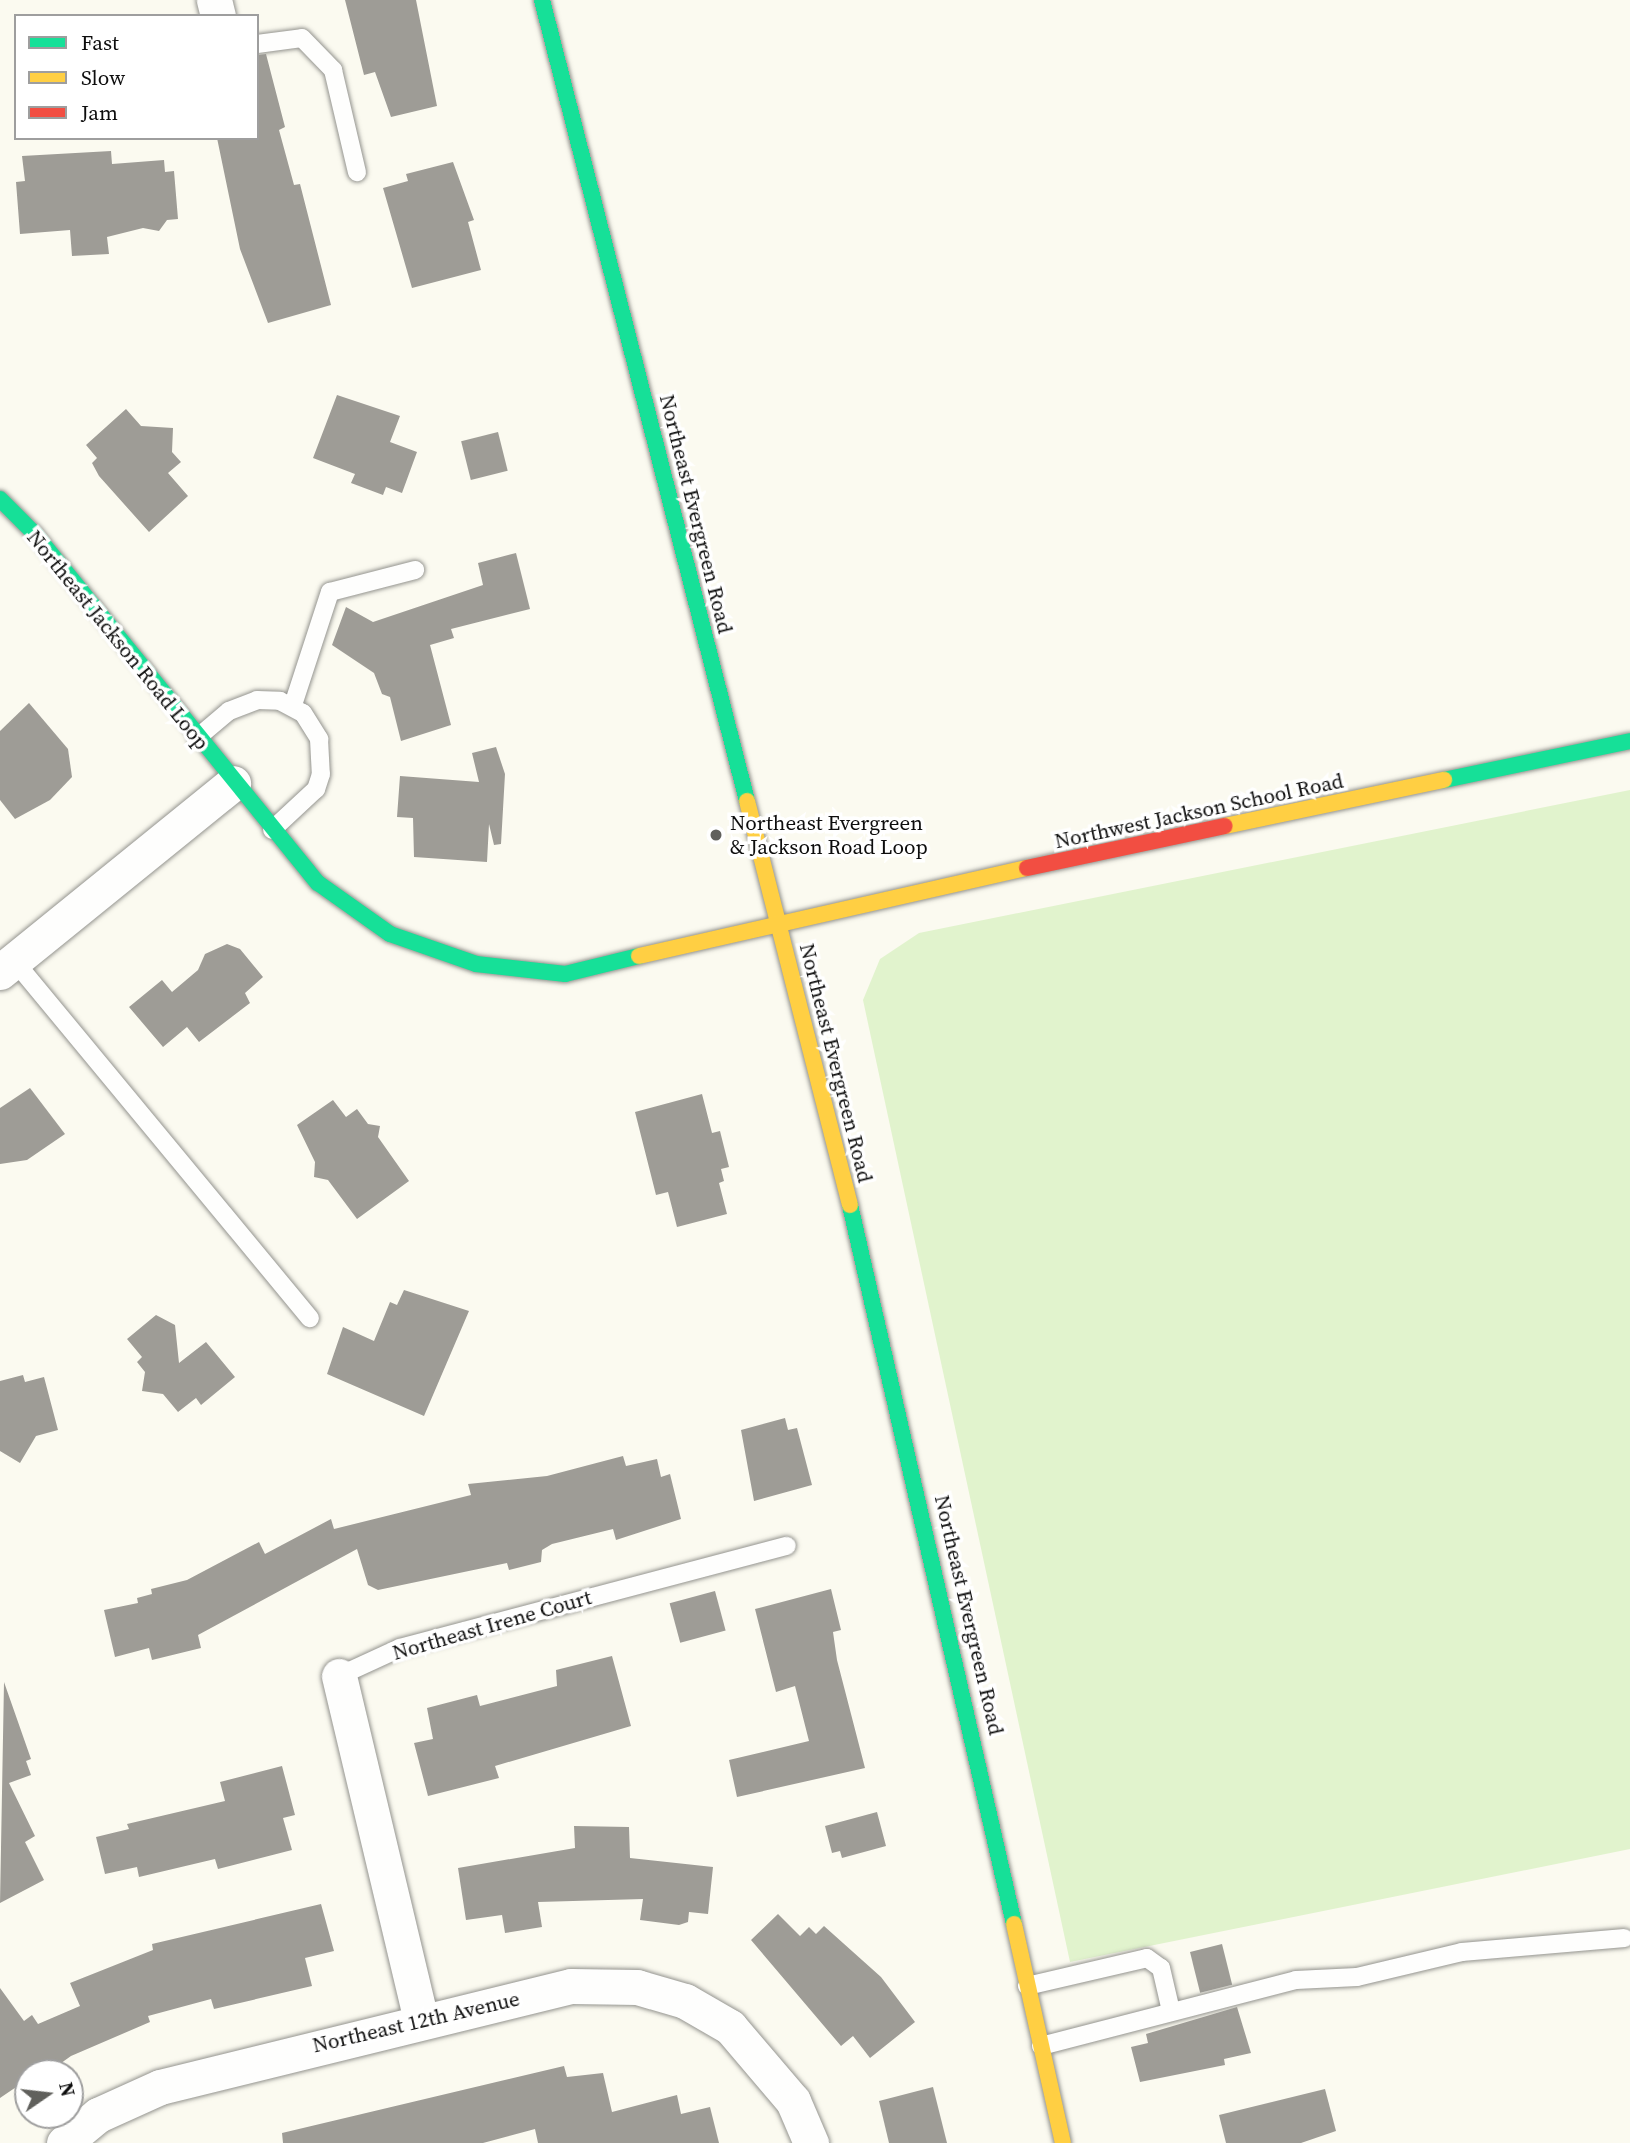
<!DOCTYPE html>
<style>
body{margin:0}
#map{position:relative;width:1630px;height:2143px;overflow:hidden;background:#fbfaf0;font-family:"Source Serif 4",serif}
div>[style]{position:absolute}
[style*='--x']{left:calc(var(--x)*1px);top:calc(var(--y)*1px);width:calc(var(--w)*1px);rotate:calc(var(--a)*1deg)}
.green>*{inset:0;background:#e1f3cd}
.building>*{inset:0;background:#9e9c96;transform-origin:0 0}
.roads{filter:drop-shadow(0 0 2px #94948f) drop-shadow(0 0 2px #94948f)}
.lane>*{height:18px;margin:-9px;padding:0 9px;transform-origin:9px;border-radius:9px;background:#fefefd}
.street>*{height:35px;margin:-17.5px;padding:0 17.5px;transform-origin:17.5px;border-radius:17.5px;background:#fefefd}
.fast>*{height:16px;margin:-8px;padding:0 8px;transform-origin:8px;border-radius:8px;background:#16e098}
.slow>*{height:16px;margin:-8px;padding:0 8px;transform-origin:8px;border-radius:8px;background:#ffcf43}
.jam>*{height:16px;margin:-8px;padding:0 8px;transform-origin:8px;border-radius:8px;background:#f24e42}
.dots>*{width:19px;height:19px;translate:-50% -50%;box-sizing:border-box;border:4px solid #fff;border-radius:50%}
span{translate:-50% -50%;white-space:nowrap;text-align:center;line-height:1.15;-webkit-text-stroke:7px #fff;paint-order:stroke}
.street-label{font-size:21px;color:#0d0d0d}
.poi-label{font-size:21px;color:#0d0d0d}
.left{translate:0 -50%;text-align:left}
.legend{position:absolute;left:14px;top:14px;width:245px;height:126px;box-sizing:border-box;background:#fff;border:2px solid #9e9e9e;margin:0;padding:9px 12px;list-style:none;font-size:21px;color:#0d0d0d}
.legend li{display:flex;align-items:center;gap:14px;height:35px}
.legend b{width:35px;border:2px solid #9e9e9e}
.north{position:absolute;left:14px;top:2059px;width:70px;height:70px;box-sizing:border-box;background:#fff;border:2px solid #9e9e9e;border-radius:50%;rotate:76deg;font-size:19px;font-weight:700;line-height:28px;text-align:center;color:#0d0d0d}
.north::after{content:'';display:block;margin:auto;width:24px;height:32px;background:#60605c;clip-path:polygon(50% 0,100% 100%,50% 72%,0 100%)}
</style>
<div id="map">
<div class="green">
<i style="clip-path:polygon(1630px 790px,1630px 1849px,1070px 1962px,863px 1000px,880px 959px,919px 933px)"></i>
</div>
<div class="building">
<i style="clip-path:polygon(345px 0,416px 0,437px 106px,391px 117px,375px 72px,364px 75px)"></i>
<i style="clip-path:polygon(266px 54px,285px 127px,279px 130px,294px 185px,300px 184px,331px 305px,268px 323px,240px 249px,217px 138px,257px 138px,257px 55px)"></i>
<i style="clip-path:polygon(111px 151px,112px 164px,164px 160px,165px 172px,174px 171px,178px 219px,167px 220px,159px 231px,143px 228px,107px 237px,109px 254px,72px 256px,70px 230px,20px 234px,16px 182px,25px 181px,22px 156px)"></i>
<i style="clip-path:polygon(453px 162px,474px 220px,468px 222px,481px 270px,412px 288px,383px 188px,408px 181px,406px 174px)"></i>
<i style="clip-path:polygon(337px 395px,400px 416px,390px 442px,417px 452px,402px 493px,386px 487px,383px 495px,351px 483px,355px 474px,313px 458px)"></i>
<i style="clip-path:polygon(126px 409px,141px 426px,173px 428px,172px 452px,181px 462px,168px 473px,188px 496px,149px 532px,99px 476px,92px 463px,97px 458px,86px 445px)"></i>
<i style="left:498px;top:432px;width:40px;height:38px;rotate:76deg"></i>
<i style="clip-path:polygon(516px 553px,530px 609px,451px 629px,454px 638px,430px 645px,451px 725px,401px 741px,390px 697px,382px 694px,374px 673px,332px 645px,346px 607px,373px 622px,483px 585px,478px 563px)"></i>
<i style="clip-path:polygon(29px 703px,68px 749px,72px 777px,50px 800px,15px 819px,0 800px,0 731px)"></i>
<i style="clip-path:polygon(496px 747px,505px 774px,501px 844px,494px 845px,489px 824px,487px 862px,414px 857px,413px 818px,397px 817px,400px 776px,479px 782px,472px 753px)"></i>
<i style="clip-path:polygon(227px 944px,240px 949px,263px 977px,245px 993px,250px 1003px,199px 1042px,187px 1027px,163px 1047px,129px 1007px,162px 980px,172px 992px,198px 970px,205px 954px)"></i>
<i style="clip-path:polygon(30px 1088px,65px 1134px,27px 1160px,0 1164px,0 1108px)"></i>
<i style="clip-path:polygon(702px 1094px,712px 1133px,720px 1131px,729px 1167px,721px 1169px,724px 1181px,719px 1183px,727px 1214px,677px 1227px,668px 1192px,656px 1195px,635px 1112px)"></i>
<i style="clip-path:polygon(333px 1100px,346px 1117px,357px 1109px,368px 1124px,380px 1126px,378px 1137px,409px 1181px,357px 1219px,328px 1180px,314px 1177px,315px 1162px,297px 1125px)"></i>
<i style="clip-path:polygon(404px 1290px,469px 1311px,424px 1416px,327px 1374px,343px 1327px,374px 1341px,390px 1302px,397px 1305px)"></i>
<i style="clip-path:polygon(156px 1315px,175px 1325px,179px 1363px,206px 1342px,235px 1377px,201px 1405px,196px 1398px,178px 1412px,163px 1394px,142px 1391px,145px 1372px,137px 1362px,142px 1357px,127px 1339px)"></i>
<i style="clip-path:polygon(23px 1375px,25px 1382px,44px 1377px,58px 1430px,36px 1436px,20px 1463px,0 1451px,0 1381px)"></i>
<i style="clip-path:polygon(785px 1418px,788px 1430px,797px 1428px,812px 1485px,754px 1501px,741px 1430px)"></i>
<i style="clip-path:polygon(623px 1456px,626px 1466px,657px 1459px,661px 1477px,670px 1474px,681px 1519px,616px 1540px,613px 1529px,552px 1544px,542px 1550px,541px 1562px,509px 1570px,507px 1563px,378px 1590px,368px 1585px,357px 1549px,198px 1635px,201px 1648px,152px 1660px,149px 1648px,115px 1657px,104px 1610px,138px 1603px,137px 1598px,152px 1594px,151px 1589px,187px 1580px,259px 1542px,265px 1554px,331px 1519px,334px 1529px,471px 1495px,468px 1484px,547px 1476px)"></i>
<i style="clip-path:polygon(831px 1589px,841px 1630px,833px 1632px,837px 1660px,865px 1768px,737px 1797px,729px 1760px,809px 1741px,795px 1686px,776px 1692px,755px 1609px)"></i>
<i style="left:715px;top:1591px;width:41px;height:47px;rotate:75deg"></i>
<i style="clip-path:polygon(612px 1656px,631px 1726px,495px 1766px,499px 1778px,428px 1796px,414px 1743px,433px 1739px,427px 1708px,477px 1695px,480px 1706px,557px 1686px,556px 1670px)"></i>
<i style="clip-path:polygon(4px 1682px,31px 1759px,26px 1761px,31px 1775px,9px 1783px,35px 1836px,25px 1842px,44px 1880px,0 1903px)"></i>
<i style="clip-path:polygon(282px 1766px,295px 1815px,283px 1818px,292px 1850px,218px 1869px,215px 1859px,139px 1877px,137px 1867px,105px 1874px,96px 1837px,129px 1829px,127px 1824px,225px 1801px,220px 1782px)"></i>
<i style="clip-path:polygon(877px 1812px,886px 1846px,842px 1858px,840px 1851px,832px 1853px,825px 1826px)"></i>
<i style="clip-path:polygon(574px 1826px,629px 1827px,630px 1858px,713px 1867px,708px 1914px,689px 1912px,688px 1922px,679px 1925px,640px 1920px,643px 1899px,538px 1902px,542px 1927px,505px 1933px,502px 1915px,466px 1920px,458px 1868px,575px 1848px)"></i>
<i style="clip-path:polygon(321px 1904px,334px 1951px,305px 1958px,312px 1986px,214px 2009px,211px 1999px,148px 2016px,150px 2022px,71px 2056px,47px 2073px,28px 2073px,28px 2079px,0 2098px,0 1988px,24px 2021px,32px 2015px,38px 2024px,80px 2006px,70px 1983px,153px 1950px,152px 1944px)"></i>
<i style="clip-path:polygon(778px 1914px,800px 1936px,809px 1927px,816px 1934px,824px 1926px,881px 1977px,915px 2022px,870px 2058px,853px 2036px,841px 2046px,751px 1940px)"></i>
<i style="left:1222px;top:1944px;width:42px;height:33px;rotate:76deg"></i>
<i style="clip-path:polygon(1237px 2007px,1251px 2053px,1224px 2059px,1225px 2065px,1140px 2082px,1131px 2047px,1148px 2043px,1146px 2034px)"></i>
<i style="clip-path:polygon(564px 2066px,567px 2077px,603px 2073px,612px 2112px,677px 2095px,681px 2114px,710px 2107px,719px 2143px,538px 2143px,535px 2129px,483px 2143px,283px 2143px,282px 2133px)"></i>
<i style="clip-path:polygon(933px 2087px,947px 2143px,889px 2143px,879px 2101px)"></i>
<i style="clip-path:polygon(1325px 2089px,1336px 2131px,1301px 2143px,1226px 2143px,1219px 2115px)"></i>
</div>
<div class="roads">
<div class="lane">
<i style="--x:257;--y:44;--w:45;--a:-7.6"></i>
<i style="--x:302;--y:38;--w:45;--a:45.9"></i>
<i style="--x:333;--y:70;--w:105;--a:76.8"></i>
<i style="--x:293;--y:705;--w:119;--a:-71.9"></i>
<i style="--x:330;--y:592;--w:88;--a:-14.5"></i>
<i style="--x:197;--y:738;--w:42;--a:-40.2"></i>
<i style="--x:229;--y:711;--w:30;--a:-21"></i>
<i style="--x:257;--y:700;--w:23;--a:2"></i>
<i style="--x:280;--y:701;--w:26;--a:28"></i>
<i style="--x:303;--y:713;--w:31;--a:58"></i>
<i style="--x:319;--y:739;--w:35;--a:87"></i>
<i style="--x:321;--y:774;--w:16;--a:108"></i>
<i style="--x:316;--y:789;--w:60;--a:137"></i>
<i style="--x:16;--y:963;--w:461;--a:50.4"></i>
<i style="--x:339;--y:1676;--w:67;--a:-24.7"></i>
<i style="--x:400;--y:1648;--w:400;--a:-14.8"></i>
<i style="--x:1027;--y:1986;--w:123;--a:-13.1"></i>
<i style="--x:1147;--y:1958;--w:17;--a:36"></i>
<i style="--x:1161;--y:1968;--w:44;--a:76.9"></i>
<i style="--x:1041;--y:2046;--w:263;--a:-14.5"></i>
<i style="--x:1296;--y:1980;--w:61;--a:-2.8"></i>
<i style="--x:1357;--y:1977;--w:108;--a:-13.4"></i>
<i style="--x:1462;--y:1952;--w:163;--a:-4.9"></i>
</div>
<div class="street">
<i style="--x:214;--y:0;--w:16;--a:76"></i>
<i style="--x:0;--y:972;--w:300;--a:-39"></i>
<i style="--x:339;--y:1676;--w:353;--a:76.6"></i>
<i style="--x:64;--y:2143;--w:44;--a:-39.5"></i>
<i style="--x:98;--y:2115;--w:68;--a:-24.3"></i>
<i style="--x:160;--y:2087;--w:423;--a:-13.8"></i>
<i style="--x:571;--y:1986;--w:66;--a:0.9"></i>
<i style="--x:637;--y:1987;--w:50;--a:16.3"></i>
<i style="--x:685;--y:2001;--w:52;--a:30"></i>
<i style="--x:730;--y:2027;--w:97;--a:49.6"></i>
<i style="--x:793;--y:2101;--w:46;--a:66.8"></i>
</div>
<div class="fast">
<i style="--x:542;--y:0;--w:827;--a:75.64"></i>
<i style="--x:0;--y:499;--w:49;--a:45"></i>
<i style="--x:35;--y:534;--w:449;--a:51"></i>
<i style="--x:318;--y:883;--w:88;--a:35.3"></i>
<i style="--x:390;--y:934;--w:91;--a:19.2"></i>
<i style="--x:476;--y:964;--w:90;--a:6.4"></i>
<i style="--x:565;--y:974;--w:76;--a:-13.7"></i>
<i style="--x:1444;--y:780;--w:190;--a:-11.8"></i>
<i style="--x:850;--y:1205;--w:737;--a:77.15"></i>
</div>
<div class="slow">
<i style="--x:747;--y:801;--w:417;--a:75.7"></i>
<i style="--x:1225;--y:826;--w:224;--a:-11.9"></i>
<i style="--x:639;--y:956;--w:398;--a:-12.8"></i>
<i style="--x:1014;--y:1924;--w:224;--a:77.4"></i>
</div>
<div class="jam">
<i style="--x:1027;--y:868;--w:202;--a:-12"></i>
</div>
</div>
<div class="dots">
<i style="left:716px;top:835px;background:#60605c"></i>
</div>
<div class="street-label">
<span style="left:696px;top:514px;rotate:76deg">Northeast Evergreen Road</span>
<span style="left:118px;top:640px;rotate:51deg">Northeast Jackson Road Loop</span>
<span style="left:1199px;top:811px;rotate:-12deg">Northwest Jackson School Road</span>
<span style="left:836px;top:1063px;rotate:76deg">Northeast Evergreen Road</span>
<span style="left:969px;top:1615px;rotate:77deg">Northeast Evergreen Road</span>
<span style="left:492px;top:1625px;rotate:-16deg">Northeast Irene Court</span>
<span style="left:416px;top:2022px;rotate:-13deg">Northeast 12th Avenue</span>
</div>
<div class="poi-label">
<span class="left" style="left:730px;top:835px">Northeast Evergreen<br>&amp; Jackson Road Loop</span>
</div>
<ul class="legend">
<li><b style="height:9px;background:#16e098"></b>Fast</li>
<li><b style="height:9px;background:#ffcf43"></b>Slow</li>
<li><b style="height:9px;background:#f24e42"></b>Jam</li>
</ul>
<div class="north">N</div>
</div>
